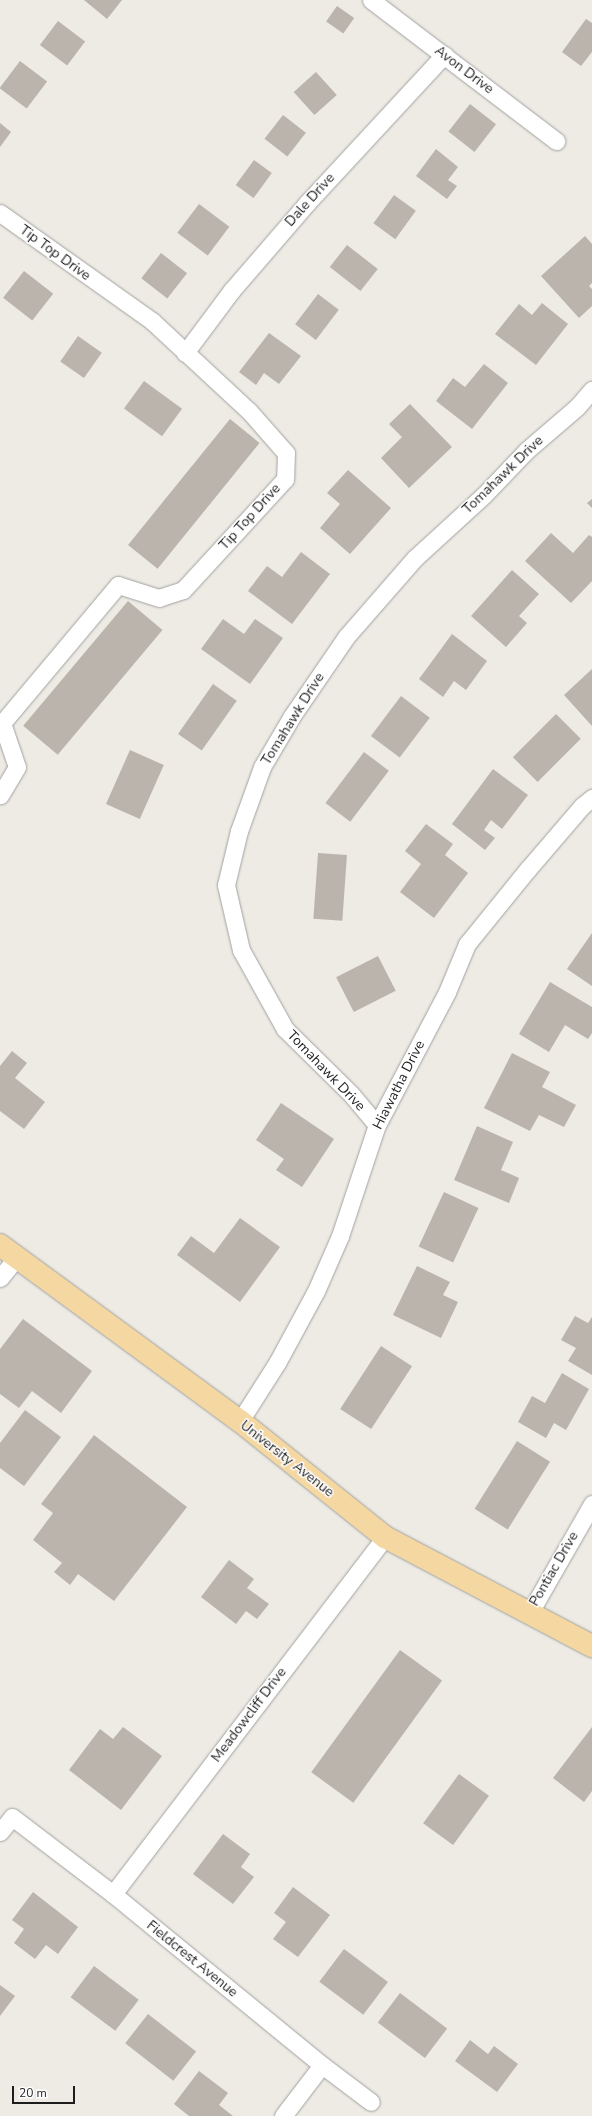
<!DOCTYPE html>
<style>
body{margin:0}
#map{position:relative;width:592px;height:2116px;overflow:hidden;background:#edebe3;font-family:"Nunito Sans",sans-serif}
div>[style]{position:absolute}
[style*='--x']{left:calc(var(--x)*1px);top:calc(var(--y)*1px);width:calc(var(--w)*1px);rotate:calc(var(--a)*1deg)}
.building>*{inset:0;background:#bab4ad;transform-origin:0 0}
.roads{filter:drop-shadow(0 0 1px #a1a1a1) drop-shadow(0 0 1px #a1a1a1)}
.street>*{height:17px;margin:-8.5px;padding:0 8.5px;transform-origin:8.5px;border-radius:8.5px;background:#fff}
.primary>*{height:22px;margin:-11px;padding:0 11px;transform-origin:11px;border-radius:11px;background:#f4d7a1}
span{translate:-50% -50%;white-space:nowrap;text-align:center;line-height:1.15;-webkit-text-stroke:3px #fff;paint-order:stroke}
.street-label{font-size:14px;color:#1d1d1d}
.scale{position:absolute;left:12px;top:2086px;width:63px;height:18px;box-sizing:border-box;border:2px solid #1d1d1d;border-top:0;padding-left:5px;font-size:12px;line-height:14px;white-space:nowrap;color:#1d1d1d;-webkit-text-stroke:3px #fff;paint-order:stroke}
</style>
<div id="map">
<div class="building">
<i style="clip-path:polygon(84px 0,122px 0,107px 19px)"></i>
<i style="left:337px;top:6px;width:21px;height:19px;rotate:35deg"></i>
<i style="clip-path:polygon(586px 19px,592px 23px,592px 52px,581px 66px,562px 52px)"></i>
<i style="left:58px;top:21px;width:34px;height:30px;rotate:37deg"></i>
<i style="left:20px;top:61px;width:34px;height:34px;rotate:37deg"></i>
<i style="left:316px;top:72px;width:31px;height:30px;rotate:48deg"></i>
<i style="left:470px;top:104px;width:33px;height:35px;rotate:38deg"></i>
<i style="left:283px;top:115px;width:29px;height:30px;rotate:38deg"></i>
<i style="clip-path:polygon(0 123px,11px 132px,0 147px)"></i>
<i style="clip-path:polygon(436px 149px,458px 167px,448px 180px,457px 186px,447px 199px,416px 176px)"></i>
<i style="left:254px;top:160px;width:22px;height:31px;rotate:36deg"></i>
<i style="left:394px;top:195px;width:27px;height:35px;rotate:36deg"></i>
<i style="left:199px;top:204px;width:38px;height:36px;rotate:37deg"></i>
<i style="clip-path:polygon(585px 236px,592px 244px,592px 283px,589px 286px,592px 289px,592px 306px,579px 318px,541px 276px)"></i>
<i style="left:347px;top:245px;width:39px;height:28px;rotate:38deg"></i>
<i style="left:161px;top:253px;width:33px;height:32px;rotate:38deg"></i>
<i style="left:24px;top:271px;width:37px;height:34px;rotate:38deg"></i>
<i style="left:318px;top:294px;width:26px;height:38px;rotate:37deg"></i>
<i style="clip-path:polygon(542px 303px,568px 324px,536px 365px,495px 334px,519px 304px,532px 315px)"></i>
<i style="clip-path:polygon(269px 333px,301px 356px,279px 384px,264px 373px,256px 385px,239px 372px)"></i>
<i style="left:78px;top:336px;width:29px;height:31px;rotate:35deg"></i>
<i style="clip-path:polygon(484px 364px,508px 383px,472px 429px,436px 401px,453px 378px,465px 387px)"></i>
<i style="left:144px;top:381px;width:47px;height:34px;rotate:36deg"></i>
<i style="clip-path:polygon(410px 404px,452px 447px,409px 488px,381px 458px,402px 437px,389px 424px)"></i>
<i style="left:230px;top:419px;width:38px;height:162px;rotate:39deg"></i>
<i style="clip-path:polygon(348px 470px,391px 508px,350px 554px,320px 528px,340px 504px,327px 493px)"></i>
<i style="clip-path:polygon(592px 499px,592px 508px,587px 503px)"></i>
<i style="clip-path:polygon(551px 533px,573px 553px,589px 535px,592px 537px,592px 581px,571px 603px,525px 561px)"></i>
<i style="clip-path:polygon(301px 552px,330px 574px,292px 624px,248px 591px,267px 566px,282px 577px)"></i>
<i style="clip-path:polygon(512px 570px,539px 594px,519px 616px,527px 623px,506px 647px,471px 616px)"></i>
<i style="left:128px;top:601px;width:45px;height:163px;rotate:40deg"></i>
<i style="clip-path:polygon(223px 619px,244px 634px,255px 619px,283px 638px,250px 684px,201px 649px)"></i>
<i style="clip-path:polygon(452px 634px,487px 661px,466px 690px,454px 681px,443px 697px,419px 679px)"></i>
<i style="clip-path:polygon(592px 669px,592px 726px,564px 695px)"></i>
<i style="left:213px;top:684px;width:29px;height:61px;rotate:35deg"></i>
<i style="left:401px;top:696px;width:36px;height:50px;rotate:37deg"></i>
<i style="left:556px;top:714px;width:35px;height:61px;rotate:45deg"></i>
<i style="left:130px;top:750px;width:37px;height:59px;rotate:24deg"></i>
<i style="left:364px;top:752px;width:31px;height:64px;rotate:37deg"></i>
<i style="clip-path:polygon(493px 769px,528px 795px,502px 829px,491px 820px,484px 830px,495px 838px,485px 850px,452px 824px)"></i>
<i style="clip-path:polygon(426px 824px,453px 844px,445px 855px,468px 873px,434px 918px,400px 892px,421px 864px,405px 851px)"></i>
<i style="left:318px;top:853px;width:29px;height:66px;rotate:4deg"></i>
<i style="clip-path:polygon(592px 933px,592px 986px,567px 969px)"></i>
<i style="left:378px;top:956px;width:39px;height:47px;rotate:63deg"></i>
<i style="clip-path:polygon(550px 982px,592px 1007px,592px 1033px,588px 1039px,565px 1025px,549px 1052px,519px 1034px)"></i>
<i style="clip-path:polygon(12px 1051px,27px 1063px,15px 1078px,45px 1102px,24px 1129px,0 1111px,0 1066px)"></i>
<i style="clip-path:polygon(512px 1053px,550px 1072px,542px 1087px,576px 1105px,564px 1127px,539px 1115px,530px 1131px,484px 1108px)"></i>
<i style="clip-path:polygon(281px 1103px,334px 1139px,302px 1187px,276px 1170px,284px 1159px,256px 1140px)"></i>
<i style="clip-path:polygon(477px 1126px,513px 1142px,501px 1170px,519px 1178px,509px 1203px,454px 1180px)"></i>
<i style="left:444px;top:1192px;width:38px;height:60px;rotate:25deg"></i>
<i style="clip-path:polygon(240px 1218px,280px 1247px,240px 1302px,177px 1255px,191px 1236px,214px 1253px)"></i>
<i style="clip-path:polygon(417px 1266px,450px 1282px,443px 1295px,458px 1302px,441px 1338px,393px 1315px)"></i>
<i style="clip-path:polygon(575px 1316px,588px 1323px,592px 1317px,592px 1375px,568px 1361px,576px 1348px,561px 1340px)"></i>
<i style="clip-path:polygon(23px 1319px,92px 1371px,61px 1413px,32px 1391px,19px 1408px,0 1394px,0 1349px)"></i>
<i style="left:381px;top:1346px;width:37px;height:75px;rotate:33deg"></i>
<i style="clip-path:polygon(562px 1373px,589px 1389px,566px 1430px,554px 1423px,546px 1438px,518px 1422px,532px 1396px,545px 1403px)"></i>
<i style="clip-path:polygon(25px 1410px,61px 1437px,24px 1486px,0 1468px,0 1443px)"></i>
<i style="clip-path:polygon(94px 1435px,187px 1507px,114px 1601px,78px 1574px,70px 1585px,54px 1572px,62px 1563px,33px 1540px,53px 1513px,41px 1504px)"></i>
<i style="left:517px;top:1441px;width:39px;height:80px;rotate:32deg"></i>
<i style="clip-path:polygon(229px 1560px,254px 1579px,247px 1588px,269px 1604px,257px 1619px,246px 1611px,236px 1624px,201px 1597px)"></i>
<i style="left:400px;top:1650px;width:52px;height:151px;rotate:36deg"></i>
<i style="clip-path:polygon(123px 1727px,162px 1756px,121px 1810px,69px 1770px,100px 1729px,113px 1739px)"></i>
<i style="clip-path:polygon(592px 1727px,592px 1791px,584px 1802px,553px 1778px)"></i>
<i style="left:459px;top:1774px;width:37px;height:61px;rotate:36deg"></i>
<i style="clip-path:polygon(223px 1834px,250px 1854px,241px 1867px,254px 1877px,233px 1904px,193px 1874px)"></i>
<i style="clip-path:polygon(293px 1887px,330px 1915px,298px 1957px,273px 1939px,286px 1922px,274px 1913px)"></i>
<i style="clip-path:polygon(33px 1892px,78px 1927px,58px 1954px,46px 1945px,35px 1959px,14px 1943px,24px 1929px,12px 1920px)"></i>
<i style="left:344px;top:1949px;width:55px;height:41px;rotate:37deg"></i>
<i style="left:94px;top:1966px;width:56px;height:39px;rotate:37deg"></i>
<i style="clip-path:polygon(0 1985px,15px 1996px,0 2016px)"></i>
<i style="left:400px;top:1993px;width:59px;height:37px;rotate:37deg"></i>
<i style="left:148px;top:2014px;width:61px;height:37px;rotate:38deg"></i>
<i style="clip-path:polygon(470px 2040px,488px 2054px,494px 2046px,518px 2064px,497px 2092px,455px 2061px)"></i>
<i style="clip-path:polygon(199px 2071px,228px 2093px,219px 2105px,233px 2116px,189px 2116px,174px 2104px)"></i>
</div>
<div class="roads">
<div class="street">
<i style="--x:371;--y:0;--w:233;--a:37.3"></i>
<i style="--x:0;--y:213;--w:186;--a:35.4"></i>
<i style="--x:152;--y:321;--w:132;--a:42.9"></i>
<i style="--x:249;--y:411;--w:56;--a:48.6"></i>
<i style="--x:286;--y:453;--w:26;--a:92"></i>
<i style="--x:285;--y:479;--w:151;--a:132.6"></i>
<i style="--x:183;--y:590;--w:25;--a:162"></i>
<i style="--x:159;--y:598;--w:43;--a:-162.4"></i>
<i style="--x:118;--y:585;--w:180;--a:130"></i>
<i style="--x:2;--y:723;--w:46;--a:71.2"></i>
<i style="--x:17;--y:767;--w:33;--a:121"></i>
<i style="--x:185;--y:353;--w:79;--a:-53.3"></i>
<i style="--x:232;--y:290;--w:115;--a:-49.2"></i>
<i style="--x:307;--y:203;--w:202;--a:-47.2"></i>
<i style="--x:377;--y:1125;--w:40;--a:-130"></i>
<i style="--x:351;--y:1094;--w:93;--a:-135.4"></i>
<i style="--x:285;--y:1029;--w:90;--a:-119.1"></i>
<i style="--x:241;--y:950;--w:67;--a:-103"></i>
<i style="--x:226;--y:885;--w:56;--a:-76.5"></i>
<i style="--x:239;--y:831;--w:68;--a:-70.2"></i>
<i style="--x:262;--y:767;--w:59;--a:-59.5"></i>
<i style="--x:292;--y:716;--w:96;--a:-55.6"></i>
<i style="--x:346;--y:637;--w:105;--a:-48.9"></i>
<i style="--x:415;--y:558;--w:93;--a:-42.4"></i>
<i style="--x:484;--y:495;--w:62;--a:-46.3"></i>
<i style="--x:527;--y:450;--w:66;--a:-40.7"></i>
<i style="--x:577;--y:407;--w:23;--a:-49"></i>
<i style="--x:0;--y:1278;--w:26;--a:-51"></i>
<i style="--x:240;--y:1421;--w:69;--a:-57.5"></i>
<i style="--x:277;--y:1363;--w:82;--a:-61.6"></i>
<i style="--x:316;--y:1291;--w:60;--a:-66.4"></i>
<i style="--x:340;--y:1236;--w:117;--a:-71.6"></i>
<i style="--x:377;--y:1125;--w:150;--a:-62.2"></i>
<i style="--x:447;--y:992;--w:52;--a:-67.4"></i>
<i style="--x:467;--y:944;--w:97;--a:-50.9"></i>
<i style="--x:528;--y:869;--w:83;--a:-49.4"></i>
<i style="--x:582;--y:806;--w:13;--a:-39"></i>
<i style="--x:529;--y:1614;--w:127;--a:-60.2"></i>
<i style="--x:0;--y:1832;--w:19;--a:-51"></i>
<i style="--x:12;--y:1817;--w:127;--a:37.3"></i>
<i style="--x:113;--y:1894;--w:270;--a:39.3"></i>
<i style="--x:322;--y:2065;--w:61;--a:37.1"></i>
<i style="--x:113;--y:1894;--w:449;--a:-52.7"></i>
<i style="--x:283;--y:2116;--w:64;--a:-52.6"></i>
</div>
<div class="primary">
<i style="--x:0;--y:1245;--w:298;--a:36.3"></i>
<i style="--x:240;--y:1421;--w:186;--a:38.7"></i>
<i style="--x:385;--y:1537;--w:234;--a:27.8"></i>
</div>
</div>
<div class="street-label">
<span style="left:464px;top:70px;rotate:37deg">Avon Drive</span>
<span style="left:310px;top:200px;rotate:-48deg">Dale Drive</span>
<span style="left:55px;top:253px;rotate:36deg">Tip Top Drive</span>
<span style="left:503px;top:475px;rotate:-44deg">Tomahawk Drive</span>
<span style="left:250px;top:517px;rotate:-48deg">Tip Top Drive</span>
<span style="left:293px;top:719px;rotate:-58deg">Tomahawk Drive</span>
<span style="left:326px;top:1071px;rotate:46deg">Tomahawk Drive</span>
<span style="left:399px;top:1085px;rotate:-63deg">Hiawatha Drive</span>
<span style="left:287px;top:1459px;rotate:38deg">University Avenue</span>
<span style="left:554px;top:1569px;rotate:-60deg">Pontiac Drive</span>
<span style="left:249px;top:1715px;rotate:-53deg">Meadowcliff Drive</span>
<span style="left:192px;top:1959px;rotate:39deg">Fieldcrest Avenue</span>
</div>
<div class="scale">20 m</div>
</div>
